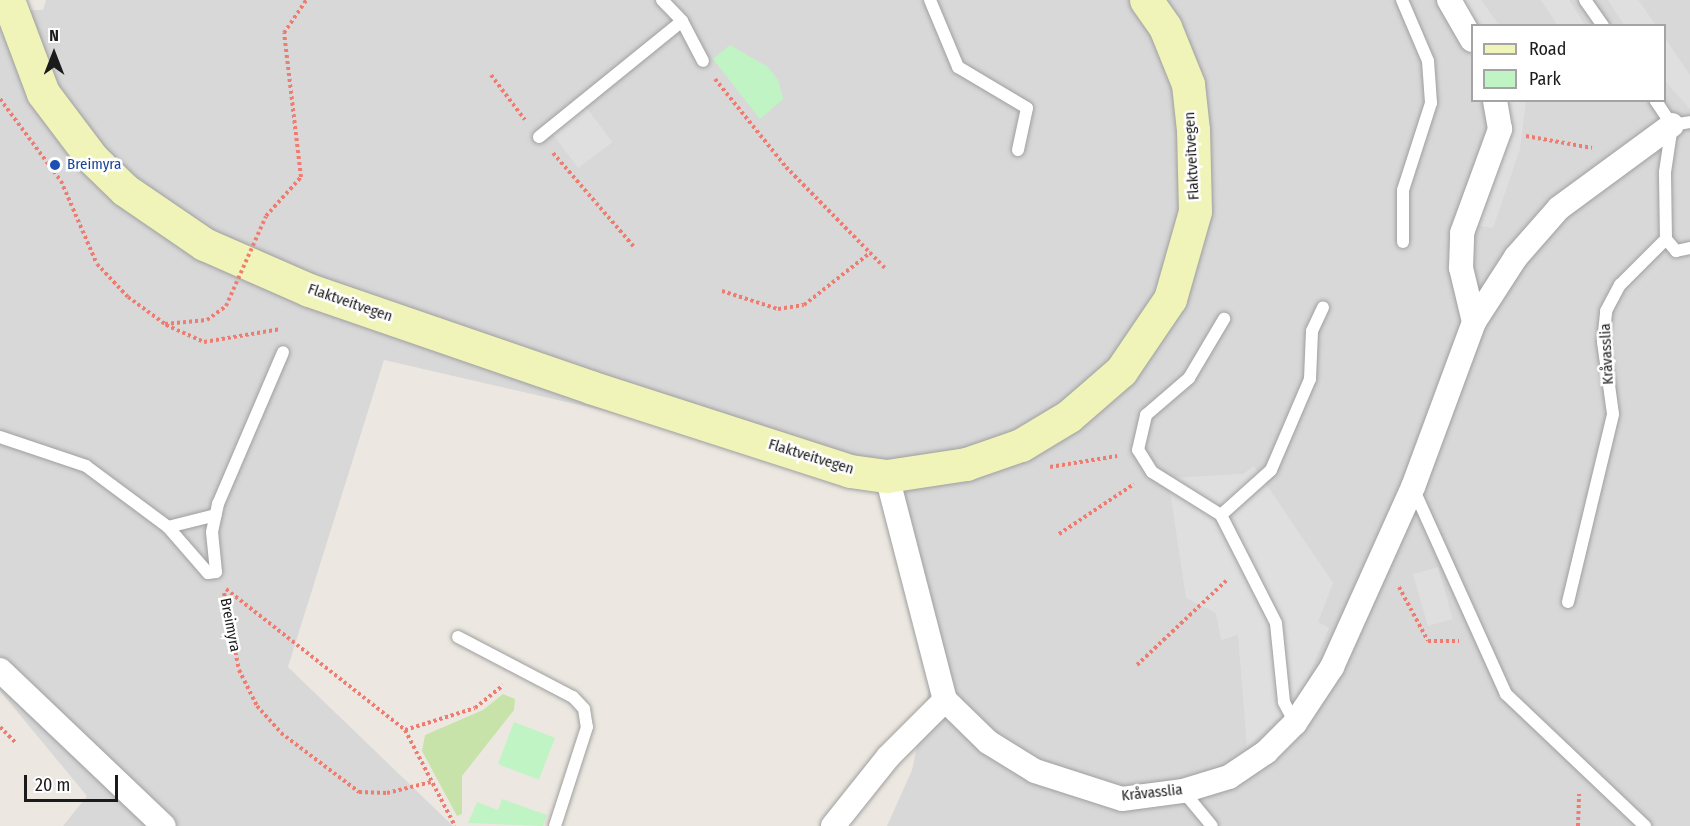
<!DOCTYPE html>
<meta charset="utf-8">
<style>
body{margin:0}
#map{position:relative;width:1690px;height:826px;overflow:hidden;background:#ece8e1;font-family:"Fira Sans Condensed",sans-serif}
div>[style]{position:absolute}
[style*='--x']{left:calc(var(--x)*1px);top:calc(var(--y)*1px);width:calc(var(--w)*1px);rotate:calc(var(--a)*1deg)}
.residential>*{inset:0;background:#d9d8d8}
.grass>*{inset:0;background:#c7e3aa}
.park>*{inset:0;background:#c0f4c4;transform-origin:0 0}
.parking>*{inset:0;background:#dfdfdf;transform-origin:0 0}
.path>*{height:4px;margin-top:-2px;transform-origin:0;background:repeating-linear-gradient(90deg,#ef7c70 0 3px,transparent 0 6px)}
.roads{filter:drop-shadow(0 0 2px #9f9f9f) drop-shadow(0 0 2px #9f9f9f)}
.service>*{height:12px;margin:-6px;padding:0 6px;transform-origin:6px;border-radius:6px;background:#fff}
.minor>*{height:24px;margin:-12px;padding:0 12px;transform-origin:12px;border-radius:12px;background:#fff}
.secondary>*{height:33px;margin:-16.5px;padding:0 16.5px;transform-origin:16.5px;border-radius:16.5px;background:#f1f4b8}
.path-bridge>*{height:4px;margin-top:-2px;transform-origin:0;background:repeating-linear-gradient(90deg,#ef7c70 0 3px,transparent 0 6px)}
.dots>*{width:16px;height:16px;translate:-50% -50%;box-sizing:border-box;border:3px solid #fff;border-radius:50%}
span{translate:-50% -50%;white-space:nowrap;text-align:center;line-height:1.15;-webkit-text-stroke:5px #fff;paint-order:stroke}
.street-label{font-size:15px;color:#1b1b1b}
.transit-label{font-size:15px;color:#164399}
.left{translate:0 -50%;text-align:left}
.legend{position:absolute;left:1471px;top:24px;width:195px;height:78px;box-sizing:border-box;background:#fff;border:2px solid #a4a4a4;margin:0;padding:8px 10px;list-style:none;font-size:18px;color:#1b1b1b}
.legend li{display:flex;align-items:center;gap:12px;height:30px}
.legend b{width:30px;border:2px solid #a4a4a4}
.north{position:absolute;left:24px;top:24px;width:60px;height:60px;-webkit-text-stroke:4px #fff;paint-order:stroke;rotate:0deg;font-size:16px;font-weight:700;line-height:24px;text-align:center;color:#1b1b1b}
.north::after{content:'';display:block;margin:auto;width:21px;height:27px;background:#1b1b1b;clip-path:polygon(50% 0,100% 100%,50% 72%,0 100%)}
.scale{position:absolute;left:24px;top:775px;width:94px;height:27px;box-sizing:border-box;border:3px solid #1b1b1b;border-top:0;padding-left:8px;font-size:18px;line-height:21px;white-space:nowrap;color:#1b1b1b;-webkit-text-stroke:4px #fff;paint-order:stroke}
</style>
<div id="map">
<div class="residential">
<i style="clip-path:polygon(evenodd,46px 0,1690px 0,1690px 826px,887px 826px,912px 770px,938px 645px,896px 478px,384px 360px,288px 667px,453px 826px,63px 826px,87px 796px,0 691px,0 10px,43px 10px,46px 0,1472px 26px,1664px 26px,1664px 100px,1472px 100px,1472px 26px)"></i>
</div>
<div class="grass">
<i style="clip-path:polygon(503px 694px,515px 699px,514px 710px,462px 776px,462px 814px,457px 816px,422px 751px,425px 735px,483px 710px)"></i>
</div>
<div class="park">
<i style="clip-path:polygon(730px 45px,768px 67px,778px 80px,783px 99px,760px 119px,713px 59px)"></i>
<i style="left:514px;top:722px;width:44px;height:45px;rotate:21deg"></i>
<i style="clip-path:polygon(502px 799px,547px 815px,543px 826px,468px 823px,477px 802px,498px 810px)"></i>
</div>
<div class="parking">
<i style="clip-path:polygon(1454px 0,1481px 0,1499px 25px,1472px 26px)"></i>
<i style="clip-path:polygon(1541px 0,1569px 0,1585px 25px,1557px 25px)"></i>
<i style="clip-path:polygon(1608px 0,1638px 0,1656px 25px,1624px 25px)"></i>
<i style="clip-path:polygon(1665px 38px,1690px 75px,1690px 109px,1665px 81px)"></i>
<i style="clip-path:polygon(1506px 101px,1526px 101px,1520px 149px,1493px 228px,1474px 225px)"></i>
<i style="left:586px;top:107px;width:44px;height:43px;rotate:53deg"></i>
<i style="clip-path:polygon(1254px 466px,1333px 583px,1318px 622px,1329px 628px,1305px 684px,1292px 706px,1247px 747px,1238px 635px,1221px 640px,1216px 613px,1186px 598px,1168px 478px,1243px 474px)"></i>
<i style="left:1438px;top:567px;width:54px;height:26px;rotate:74deg"></i>
</div>
<div class="path">
<i style="--x:491;--y:75;--w:56;--a:52.9"></i>
<i style="--x:715;--y:79;--w:113;--a:51.1"></i>
<i style="--x:786;--y:167;--w:141;--a:45.6"></i>
<i style="--x:0;--y:99;--w:102;--a:53.4"></i>
<i style="--x:61;--y:181;--w:90;--a:66.6"></i>
<i style="--x:97;--y:264;--w:45;--a:46.8"></i>
<i style="--x:128;--y:297;--w:46;--a:36.1"></i>
<i style="--x:165;--y:324;--w:42;--a:-5.4"></i>
<i style="--x:207;--y:320;--w:24;--a:-36"></i>
<i style="--x:1526;--y:136;--w:67;--a:10.3"></i>
<i style="--x:553;--y:153;--w:124;--a:49.2"></i>
<i style="--x:266;--y:216;--w:52;--a:-48.1"></i>
<i style="--x:301;--y:177;--w:145;--a:-96.7"></i>
<i style="--x:284;--y:33;--w:40;--a:-56"></i>
<i style="--x:722;--y:291;--w:59;--a:17.8"></i>
<i style="--x:778;--y:309;--w:26;--a:-9"></i>
<i style="--x:804;--y:305;--w:85;--a:-38.3"></i>
<i style="--x:166;--y:325;--w:42;--a:24.1"></i>
<i style="--x:204;--y:342;--w:78;--a:-9.6"></i>
<i style="--x:1050;--y:467;--w:68;--a:-9.3"></i>
<i style="--x:1059;--y:534;--w:90;--a:-33.7"></i>
<i style="--x:1399;--y:587;--w:61;--a:61.8"></i>
<i style="--x:1428;--y:641;--w:31;--a:0"></i>
<i style="--x:226;--y:589;--w:228;--a:38.2"></i>
<i style="--x:405;--y:730;--w:108;--a:62.5"></i>
<i style="--x:224;--y:593;--w:78;--a:79"></i>
<i style="--x:239;--y:670;--w:40;--a:63.4"></i>
<i style="--x:257;--y:706;--w:36;--a:48"></i>
<i style="--x:281;--y:733;--w:98;--a:37.1"></i>
<i style="--x:359;--y:792;--w:28;--a:2"></i>
<i style="--x:387;--y:793;--w:45;--a:-14"></i>
<i style="--x:1137;--y:665;--w:125;--a:-43.4"></i>
<i style="--x:0;--y:727;--w:21;--a:45"></i>
<i style="--x:405;--y:730;--w:73;--a:-17.4"></i>
<i style="--x:475;--y:708;--w:36;--a:-39"></i>
<i style="--x:1578;--y:826;--w:32;--a:-88"></i>
</div>
<div class="roads">
<div class="service">
<i style="--x:662;--y:0;--w:29;--a:46"></i>
<i style="--x:682;--y:21;--w:45;--a:62.3"></i>
<i style="--x:930;--y:0;--w:73;--a:67.3"></i>
<i style="--x:958;--y:67;--w:80;--a:30.7"></i>
<i style="--x:1027;--y:108;--w:43;--a:102.1"></i>
<i style="--x:1402;--y:0;--w:66;--a:66.9"></i>
<i style="--x:1428;--y:61;--w:42;--a:85.9"></i>
<i style="--x:1431;--y:103;--w:91;--a:107.8"></i>
<i style="--x:1403;--y:190;--w:52;--a:90"></i>
<i style="--x:1585;--y:0;--w:32;--a:55"></i>
<i style="--x:1672;--y:125;--w:18;--a:-9"></i>
<i style="--x:539;--y:137;--w:184;--a:-39"></i>
<i style="--x:1666;--y:239;--w:16;--a:50"></i>
<i style="--x:1676;--y:251;--w:14;--a:-12"></i>
<i style="--x:0;--y:437;--w:91;--a:18.6"></i>
<i style="--x:86;--y:466;--w:102;--a:36.6"></i>
<i style="--x:168;--y:527;--w:61;--a:49"></i>
<i style="--x:208;--y:573;--w:8;--a:-7"></i>
<i style="--x:216;--y:572;--w:40;--a:-95.7"></i>
<i style="--x:212;--y:532;--w:29;--a:-78"></i>
<i style="--x:218;--y:504;--w:165;--a:-66.8"></i>
<i style="--x:1413;--y:488;--w:226;--a:65.7"></i>
<i style="--x:1506;--y:694;--w:192;--a:43.5"></i>
<i style="--x:1221;--y:515;--w:81;--a:-148.1"></i>
<i style="--x:1152;--y:472;--w:26;--a:-122"></i>
<i style="--x:1138;--y:450;--w:36;--a:-77"></i>
<i style="--x:1146;--y:415;--w:57;--a:-40.7"></i>
<i style="--x:1189;--y:378;--w:69;--a:-59.3"></i>
<i style="--x:168;--y:527;--w:49;--a:-14"></i>
<i style="--x:1568;--y:602;--w:193;--a:-76.5"></i>
<i style="--x:1613;--y:414;--w:73;--a:-97.9"></i>
<i style="--x:1603;--y:342;--w:31;--a:-84"></i>
<i style="--x:1606;--y:311;--w:30;--a:-62"></i>
<i style="--x:1620;--y:285;--w:65;--a:-45"></i>
<i style="--x:1666;--y:239;--w:67;--a:-90.9"></i>
<i style="--x:1665;--y:172;--w:48;--a:-81.5"></i>
<i style="--x:1672;--y:125;--w:30;--a:-124"></i>
<i style="--x:458;--y:637;--w:130;--a:27.6"></i>
<i style="--x:573;--y:697;--w:16;--a:47"></i>
<i style="--x:584;--y:709;--w:18;--a:81"></i>
<i style="--x:587;--y:727;--w:104;--a:107.9"></i>
<i style="--x:1295;--y:723;--w:24;--a:-118"></i>
<i style="--x:1284;--y:702;--w:79;--a:-95.8"></i>
<i style="--x:1276;--y:623;--w:121;--a:-117"></i>
<i style="--x:1221;--y:515;--w:67;--a:-42"></i>
<i style="--x:1271;--y:470;--w:99;--a:-66.8"></i>
<i style="--x:1310;--y:379;--w:48;--a:-87.6"></i>
<i style="--x:1312;--y:331;--w:26;--a:-65"></i>
<i style="--x:1183;--y:791;--w:45;--a:50.4"></i>
</div>
<div class="minor">
<i style="--x:1449;--y:0;--w:46;--a:60.1"></i>
<i style="--x:1474;--y:322;--w:56;--a:-103.5"></i>
<i style="--x:1461;--y:268;--w:35;--a:-88"></i>
<i style="--x:1462;--y:233;--w:111;--a:-69.9"></i>
<i style="--x:1500;--y:129;--w:29;--a:-100"></i>
<i style="--x:887;--y:476;--w:231;--a:75.5"></i>
<i style="--x:945;--y:700;--w:60;--a:44.3"></i>
<i style="--x:988;--y:742;--w:55;--a:31.7"></i>
<i style="--x:1035;--y:771;--w:91;--a:17.8"></i>
<i style="--x:1122;--y:799;--w:62;--a:-7.5"></i>
<i style="--x:1183;--y:791;--w:48;--a:-16.9"></i>
<i style="--x:1229;--y:777;--w:45;--a:-34"></i>
<i style="--x:1266;--y:752;--w:41;--a:-45"></i>
<i style="--x:1295;--y:723;--w:67;--a:-56.5"></i>
<i style="--x:1332;--y:667;--w:197;--a:-65.8"></i>
<i style="--x:1413;--y:487;--w:176;--a:-69.7"></i>
<i style="--x:1474;--y:322;--w:77;--a:-57.1"></i>
<i style="--x:1516;--y:257;--w:65;--a:-48.7"></i>
<i style="--x:1559;--y:208;--w:140;--a:-36.3"></i>
<i style="--x:0;--y:670;--w:226;--a:43.6"></i>
<i style="--x:833;--y:826;--w:88;--a:-51.4"></i>
<i style="--x:888;--y:757;--w:81;--a:-45"></i>
</div>
<div class="secondary">
<i style="--x:8;--y:0;--w:99;--a:69.4"></i>
<i style="--x:43;--y:93;--w:81;--a:53"></i>
<i style="--x:92;--y:158;--w:46;--a:44.1"></i>
<i style="--x:125;--y:190;--w:96;--a:34.4"></i>
<i style="--x:204;--y:244;--w:115;--a:23.7"></i>
<i style="--x:309;--y:290;--w:297;--a:19"></i>
<i style="--x:590;--y:387;--w:273;--a:17.9"></i>
<i style="--x:850;--y:471;--w:37;--a:8"></i>
<i style="--x:887;--y:476;--w:80;--a:-8.6"></i>
<i style="--x:966;--y:464;--w:58;--a:-19.1"></i>
<i style="--x:1021;--y:445;--w:56;--a:-31.1"></i>
<i style="--x:1069;--y:416;--w:69;--a:-40.9"></i>
<i style="--x:1121;--y:371;--w:87;--a:-55.8"></i>
<i style="--x:1170;--y:299;--w:91;--a:-74.1"></i>
<i style="--x:1195;--y:211;--w:81;--a:-91.4"></i>
<i style="--x:1193;--y:130;--w:46;--a:-96.2"></i>
<i style="--x:1188;--y:84;--w:61;--a:-112"></i>
<i style="--x:1165;--y:27;--w:33;--a:-125"></i>
</div>
</div>
<div class="path-bridge">
<i style="--x:226;--y:306;--w:98;--a:-66"></i>
</div>
<div class="dots">
<i style="left:55px;top:165px;background:#1a4fb4"></i>
</div>
<div class="street-label">
<span style="left:1192px;top:156px;rotate:-93deg">Flaktveitvegen</span>
<span style="left:350px;top:303px;rotate:19deg">Flaktveitvegen</span>
<span style="left:1607px;top:354px;rotate:-93deg">Kråvasslia</span>
<span style="left:811px;top:457px;rotate:17deg">Flaktveitvegen</span>
<span style="left:230px;top:625px;rotate:79deg">Breimyra</span>
<span style="left:1152px;top:793px;rotate:-6deg">Kråvasslia</span>
</div>
<div class="transit-label">
<span class="left" style="left:67px;top:165px">Breimyra</span>
</div>
<ul class="legend">
<li><b style="height:8px;background:#f1f4b8"></b>Road</li>
<li><b style="height:16px;background:#c0f4c4"></b>Park</li>
</ul>
<div class="north">N</div>
<div class="scale">20 m</div>
</div>
